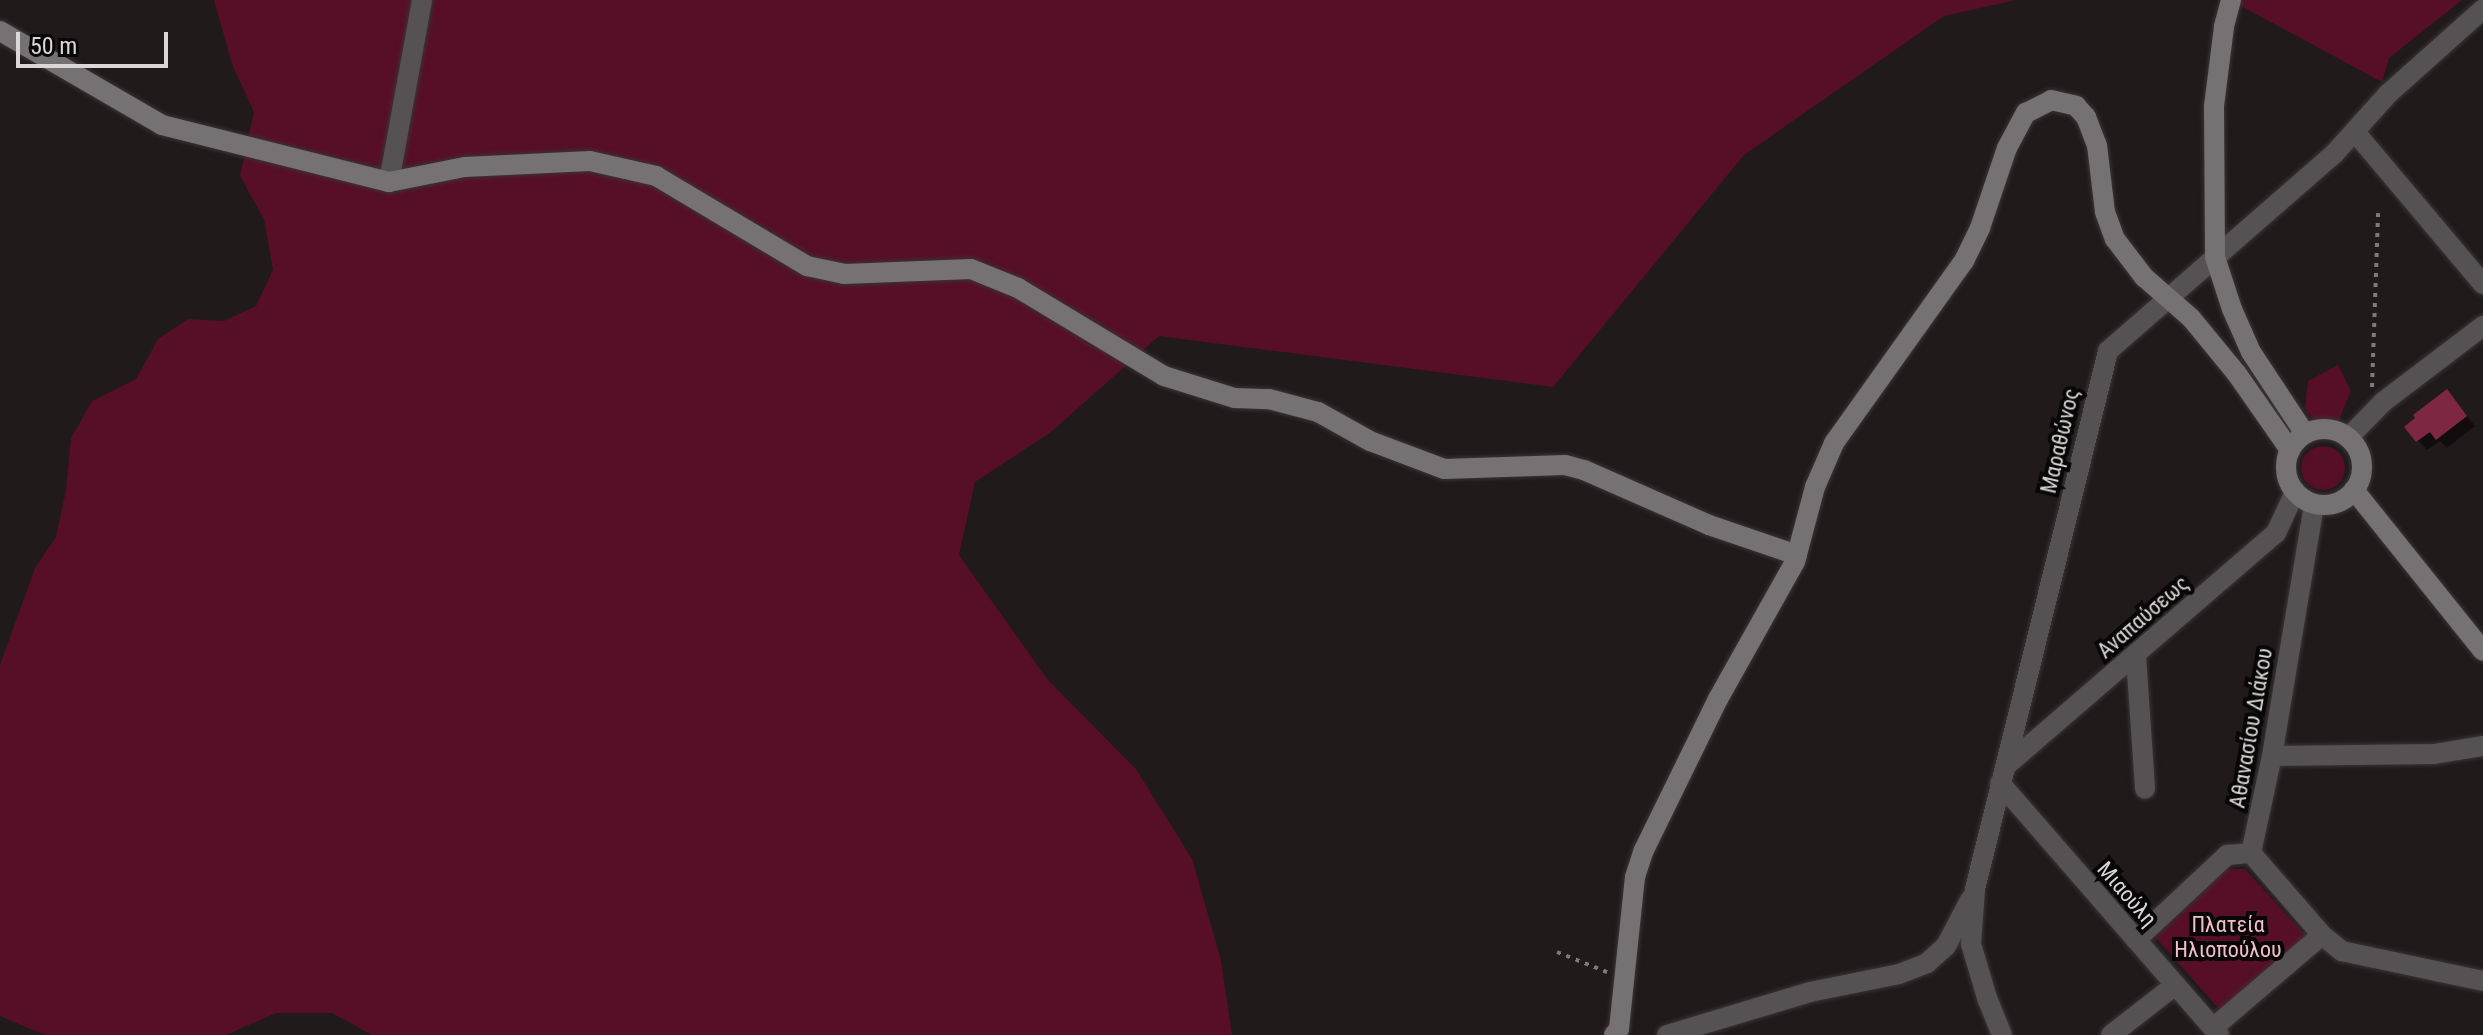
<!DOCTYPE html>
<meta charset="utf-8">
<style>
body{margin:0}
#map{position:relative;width:2483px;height:1035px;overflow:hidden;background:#201a1b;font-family:"Roboto Condensed",sans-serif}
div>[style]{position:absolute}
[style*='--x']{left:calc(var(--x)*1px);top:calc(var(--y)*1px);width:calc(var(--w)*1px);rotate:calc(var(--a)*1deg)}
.green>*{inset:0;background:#570f27}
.round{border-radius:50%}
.shadow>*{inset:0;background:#0007}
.building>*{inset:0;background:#7e2741}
.path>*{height:4px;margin-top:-2px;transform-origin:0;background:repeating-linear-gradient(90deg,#807b7b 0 4px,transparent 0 10px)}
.roads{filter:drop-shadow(0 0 2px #3a3435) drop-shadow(0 0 2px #3a3435)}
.street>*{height:20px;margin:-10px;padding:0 10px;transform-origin:10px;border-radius:10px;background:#565253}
.secondary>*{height:20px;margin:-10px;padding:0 10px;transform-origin:10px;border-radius:10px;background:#767172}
.secondary>.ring{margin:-10px;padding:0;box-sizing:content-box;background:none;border:20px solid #767172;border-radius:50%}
span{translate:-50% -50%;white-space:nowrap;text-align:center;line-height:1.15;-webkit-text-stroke:8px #080606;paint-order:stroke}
.street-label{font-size:22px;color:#dbd7d7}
.park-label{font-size:22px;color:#f2bec8}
.scale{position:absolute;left:16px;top:32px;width:152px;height:36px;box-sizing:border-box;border:4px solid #dbd7d7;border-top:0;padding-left:10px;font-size:24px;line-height:28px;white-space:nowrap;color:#dbd7d7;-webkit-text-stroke:6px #080606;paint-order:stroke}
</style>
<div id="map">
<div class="green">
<i style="clip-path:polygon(214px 0,2016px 0,1944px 16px,1744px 155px,1553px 387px,1159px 336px,1051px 432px,975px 482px,959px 555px,1047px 679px,1136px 769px,1192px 859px,1221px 960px,1232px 1035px,372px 1035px,332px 1013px,276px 1013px,226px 1035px,45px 1035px,0 1016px,0 665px,35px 568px,56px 537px,66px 490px,71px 438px,92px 401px,136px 379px,158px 339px,188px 319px,224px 321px,256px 306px,273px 270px,264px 219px,240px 176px,254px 112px,232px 64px)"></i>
<i style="clip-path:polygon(2230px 0,2462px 0,2389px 58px,2382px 82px)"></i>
<i style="clip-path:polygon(2338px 365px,2351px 391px,2338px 422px,2313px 421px,2305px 409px,2308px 381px)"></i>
<i class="round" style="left:2301px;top:446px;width:44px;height:44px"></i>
<i style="clip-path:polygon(2228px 869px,2245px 869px,2306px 936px,2220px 1010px,2155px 937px)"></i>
</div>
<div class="shadow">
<i style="clip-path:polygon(2447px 391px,2475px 426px,2447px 448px,2440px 441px,2427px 450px,2407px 428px)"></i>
</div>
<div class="building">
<i style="clip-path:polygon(2447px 389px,2467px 416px,2436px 440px,2430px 432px,2416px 442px,2404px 427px,2415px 418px,2413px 415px)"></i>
</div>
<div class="path">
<i style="--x:2372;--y:387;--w:174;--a:-88"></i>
<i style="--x:1557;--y:952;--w:54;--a:21.8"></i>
</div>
<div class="roads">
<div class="street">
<i style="--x:2355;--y:132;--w:199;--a:49.9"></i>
<i style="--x:389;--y:182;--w:185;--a:-79.7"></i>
<i style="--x:2348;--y:438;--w:50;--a:-45.8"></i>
<i style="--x:2383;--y:402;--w:126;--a:-37.2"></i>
<i style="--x:2136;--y:656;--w:133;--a:86.1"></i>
<i style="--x:2272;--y:756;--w:162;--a:-0.7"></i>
<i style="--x:2434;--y:754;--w:50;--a:-9.3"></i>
<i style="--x:2007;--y:765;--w:355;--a:-40.8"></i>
<i style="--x:2276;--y:533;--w:45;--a:-65.1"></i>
<i style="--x:2000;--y:783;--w:334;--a:49"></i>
<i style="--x:2251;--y:853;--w:99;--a:-77.8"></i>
<i style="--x:2272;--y:756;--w:255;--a:-80.5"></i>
<i style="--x:2251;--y:853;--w:108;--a:49.1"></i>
<i style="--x:2322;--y:935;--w:26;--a:39"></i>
<i style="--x:2342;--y:951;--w:144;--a:12"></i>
<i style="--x:2136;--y:940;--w:125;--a:-43"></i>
<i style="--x:2227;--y:855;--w:24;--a:-5"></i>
<i style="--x:2213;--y:1028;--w:143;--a:-40.5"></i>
<i style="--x:1667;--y:1035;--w:149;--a:-16.7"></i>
<i style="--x:1810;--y:992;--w:91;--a:-11.4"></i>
<i style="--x:1899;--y:974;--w:30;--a:-21"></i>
<i style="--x:1927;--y:963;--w:25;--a:-42"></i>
<i style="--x:1946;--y:946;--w:52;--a:-62.4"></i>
<i style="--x:2002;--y:1035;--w:37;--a:-112"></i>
<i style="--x:1988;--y:1001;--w:59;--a:-106.6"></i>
<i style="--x:1971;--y:944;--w:55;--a:-85.8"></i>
<i style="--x:1975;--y:889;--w:554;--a:-76.11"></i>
<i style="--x:2108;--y:351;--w:300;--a:-41.1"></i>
<i style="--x:2334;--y:154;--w:81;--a:-48"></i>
<i style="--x:2388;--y:94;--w:127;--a:-41.8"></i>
<i style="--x:2111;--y:1035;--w:80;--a:-37.9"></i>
</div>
<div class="secondary">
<i style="--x:2231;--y:0;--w:28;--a:105"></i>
<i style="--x:2224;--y:27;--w:80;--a:97.2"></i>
<i style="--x:2214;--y:106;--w:151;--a:89.6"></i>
<i style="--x:2215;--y:257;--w:55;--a:71.9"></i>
<i style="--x:2232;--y:309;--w:47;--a:66.2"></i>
<i style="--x:2251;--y:352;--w:98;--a:56.6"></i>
<i style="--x:0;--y:31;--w:187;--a:30.1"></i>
<i style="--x:162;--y:125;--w:234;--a:14.1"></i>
<i style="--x:389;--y:182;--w:77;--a:-11.2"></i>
<i style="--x:465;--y:167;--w:125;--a:-2.7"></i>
<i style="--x:590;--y:161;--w:68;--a:12.8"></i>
<i style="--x:656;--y:176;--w:176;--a:30.8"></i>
<i style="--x:807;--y:266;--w:38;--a:12"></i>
<i style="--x:844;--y:274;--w:127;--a:-2.3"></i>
<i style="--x:971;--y:269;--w:51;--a:22"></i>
<i style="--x:1018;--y:288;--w:170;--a:31.1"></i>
<i style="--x:1164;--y:376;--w:73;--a:17.4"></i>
<i style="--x:1234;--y:398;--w:35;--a:2"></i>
<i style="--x:1269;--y:399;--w:51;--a:14.9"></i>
<i style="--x:1318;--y:412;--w:60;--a:29.1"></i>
<i style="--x:1370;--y:441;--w:79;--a:20.7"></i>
<i style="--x:1444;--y:469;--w:121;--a:-1.9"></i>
<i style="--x:1565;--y:465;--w:20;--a:15"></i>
<i style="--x:1584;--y:470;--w:137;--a:23.7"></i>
<i style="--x:1709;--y:525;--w:93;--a:18.8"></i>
<i class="ring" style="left:2286px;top:429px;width:56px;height:56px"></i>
<i style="--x:2354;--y:490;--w:206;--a:51.3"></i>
<i style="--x:1614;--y:1035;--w:8;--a:-50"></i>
<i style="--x:1619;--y:1029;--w:153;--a:-84"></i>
<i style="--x:1635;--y:877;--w:28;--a:-72"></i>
<i style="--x:1644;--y:850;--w:168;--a:-63.9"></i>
<i style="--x:1718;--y:699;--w:157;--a:-60.7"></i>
<i style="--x:1795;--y:562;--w:78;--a:-75.1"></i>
<i style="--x:1815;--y:487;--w:48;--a:-66.6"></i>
<i style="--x:1834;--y:443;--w:224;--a:-54.5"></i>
<i style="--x:1964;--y:261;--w:37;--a:-64"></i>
<i style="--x:1980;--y:228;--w:84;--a:-71.4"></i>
<i style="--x:2007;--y:148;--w:40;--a:-62"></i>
<i style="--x:2026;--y:113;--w:28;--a:-27"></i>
<i style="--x:2051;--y:100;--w:26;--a:13"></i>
<i style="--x:2076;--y:106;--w:15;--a:48"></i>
<i style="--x:2086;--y:117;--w:30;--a:69"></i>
<i style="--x:2097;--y:145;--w:67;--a:83.2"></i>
<i style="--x:2105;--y:212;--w:29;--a:70"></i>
<i style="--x:2115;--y:239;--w:48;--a:52.7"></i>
<i style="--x:2144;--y:277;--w:62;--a:41.1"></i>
<i style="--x:2191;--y:318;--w:72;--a:50.6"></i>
<i style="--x:2237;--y:374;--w:93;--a:55.1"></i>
</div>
</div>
<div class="street-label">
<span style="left:2060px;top:441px;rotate:-77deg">Μαραθώνος</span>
<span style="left:2143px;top:617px;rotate:-41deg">Αναπαύσεως</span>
<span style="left:2251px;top:728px;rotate:-80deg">Αθανασίου Διάκου</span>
<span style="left:2127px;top:894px;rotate:49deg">Μιαούλη</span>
</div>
<div class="park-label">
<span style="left:2228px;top:937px">Πλατεία<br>Ηλιοπούλου</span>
</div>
<div class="scale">50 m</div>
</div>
